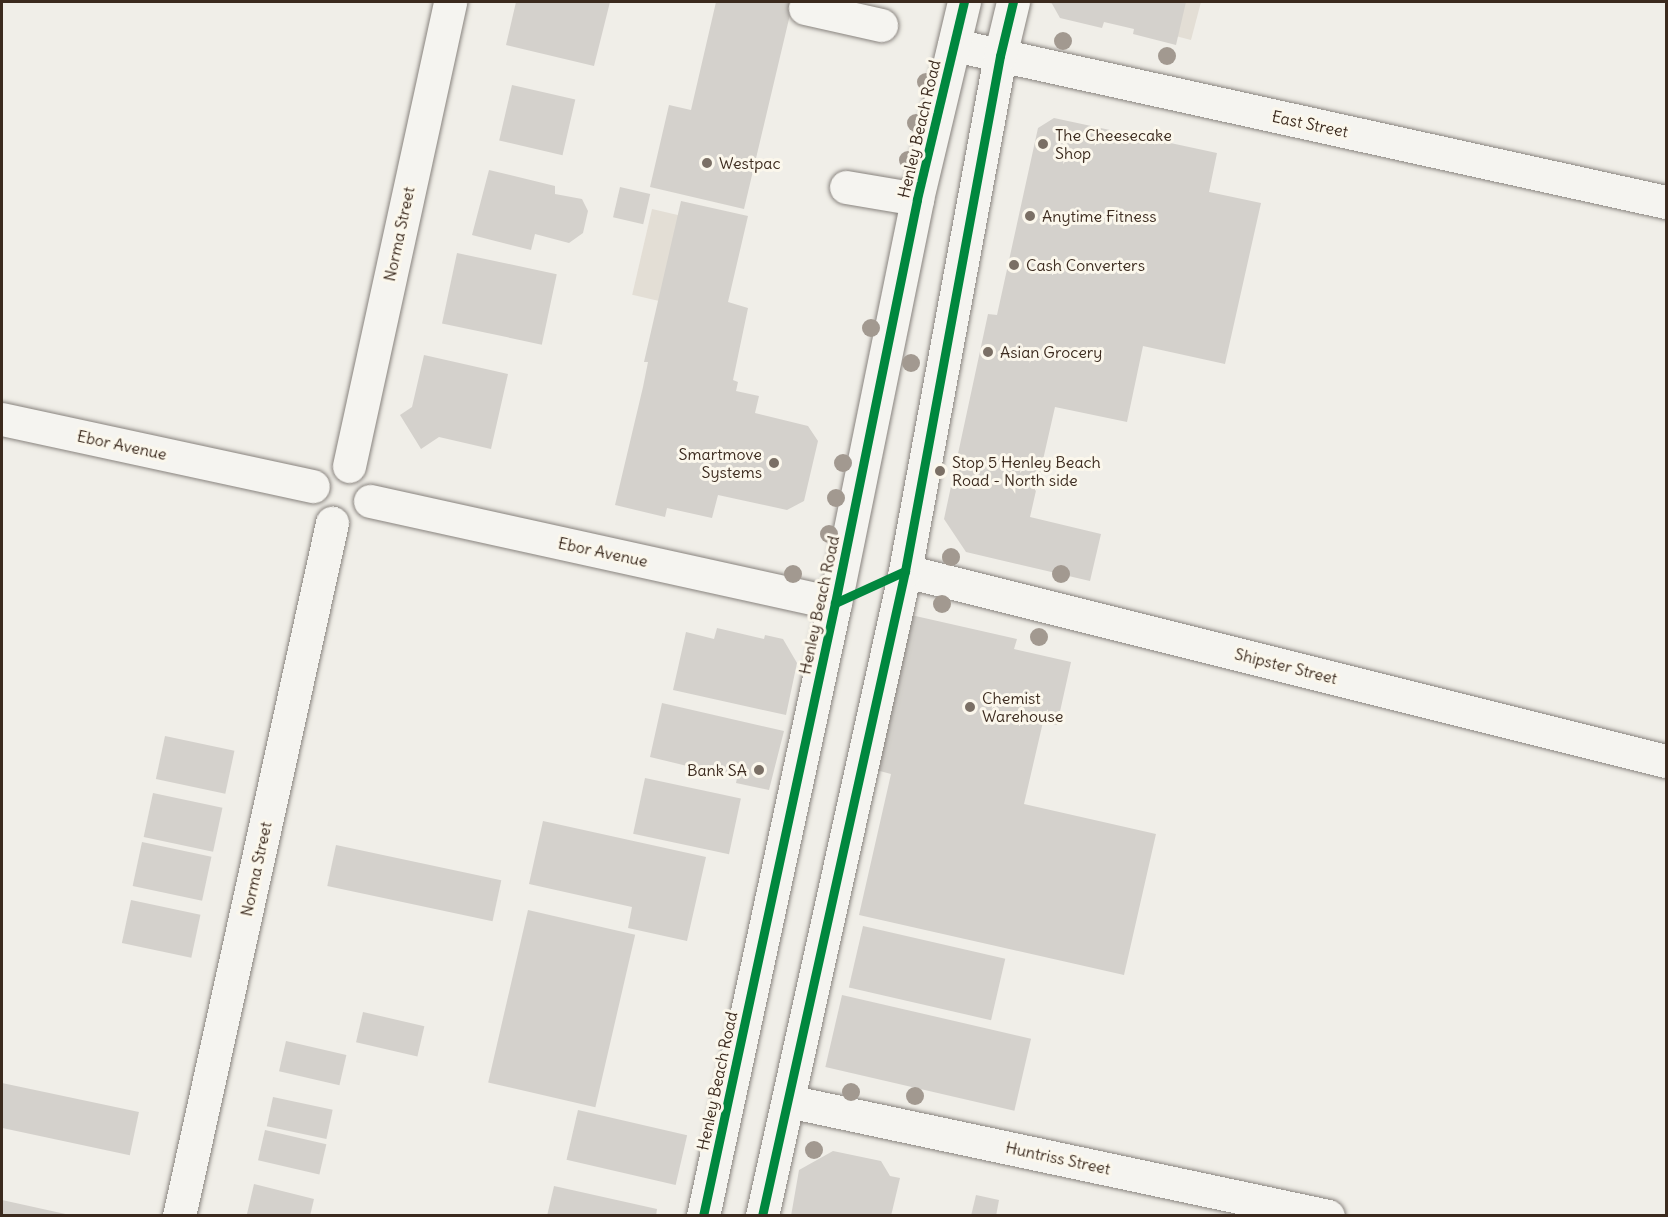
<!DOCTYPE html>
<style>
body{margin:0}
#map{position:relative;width:1668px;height:1217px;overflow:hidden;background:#f0eee8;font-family:Delius,sans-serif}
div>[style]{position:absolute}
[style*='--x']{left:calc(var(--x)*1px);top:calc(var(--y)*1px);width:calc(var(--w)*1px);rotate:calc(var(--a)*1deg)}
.built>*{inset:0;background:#e3ded5;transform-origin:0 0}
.building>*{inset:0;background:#d4d1cc;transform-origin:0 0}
.roads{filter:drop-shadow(0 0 2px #88837e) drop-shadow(0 0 2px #88837e)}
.minor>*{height:33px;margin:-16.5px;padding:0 16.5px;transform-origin:16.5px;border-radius:16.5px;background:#f5f4f0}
.major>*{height:33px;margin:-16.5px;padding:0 16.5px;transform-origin:16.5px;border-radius:16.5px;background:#f5f4f0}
.cycleway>*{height:9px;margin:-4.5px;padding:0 4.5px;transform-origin:4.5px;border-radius:4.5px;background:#00873e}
.trees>*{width:18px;height:18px;margin:-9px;border-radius:50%;background:#a29990}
.dots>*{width:16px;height:16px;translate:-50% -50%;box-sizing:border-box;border:3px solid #fbf7ec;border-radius:50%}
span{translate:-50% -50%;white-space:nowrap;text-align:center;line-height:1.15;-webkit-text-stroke:6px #fbf7ec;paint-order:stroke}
.street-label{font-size:16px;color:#3b2a1e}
.poi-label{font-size:16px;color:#3b2a1e}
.left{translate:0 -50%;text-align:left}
.right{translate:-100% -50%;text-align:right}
.frame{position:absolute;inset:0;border:3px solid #3b2a1e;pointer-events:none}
</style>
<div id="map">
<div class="built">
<i style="clip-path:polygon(1045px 2px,1201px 2px,1191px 40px)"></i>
<i style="left:652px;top:209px;width:64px;height:88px;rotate:13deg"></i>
</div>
<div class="building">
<i style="clip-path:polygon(516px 2px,610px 2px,594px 66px,506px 45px)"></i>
<i style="clip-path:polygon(716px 2px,793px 2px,744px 209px,650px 187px,669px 105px,691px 110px)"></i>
<i style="clip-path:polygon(1051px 2px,1186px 2px,1176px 45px,1133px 34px,1134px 29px,1104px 22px,1102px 28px,1060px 18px)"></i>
<i style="left:512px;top:85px;width:65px;height:57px;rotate:13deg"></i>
<i style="clip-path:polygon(1054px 118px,1217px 153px,1209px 192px,1261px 203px,1225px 364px,1143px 346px,1127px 422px,1055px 407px,1030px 517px,1101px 534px,1090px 581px,966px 552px,944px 519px,988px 314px,997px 315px,1038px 128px)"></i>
<i style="clip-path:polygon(489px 170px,555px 186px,555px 194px,582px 199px,588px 211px,583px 233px,569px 243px,535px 234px,531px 250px,472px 235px)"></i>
<i style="left:620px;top:187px;width:31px;height:31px;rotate:13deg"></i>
<i style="clip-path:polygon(681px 201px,748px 216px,728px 302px,748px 308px,733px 380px,738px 382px,736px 391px,759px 396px,755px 413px,808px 426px,818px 441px,804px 501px,787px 510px,718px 495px,712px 518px,667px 508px,665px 517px,615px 505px,643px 387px,648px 362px,644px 362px)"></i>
<i style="left:457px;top:253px;width:102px;height:72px;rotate:12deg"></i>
<i style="clip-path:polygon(424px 355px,508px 374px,491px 449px,439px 437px,421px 449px,400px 415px,412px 407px)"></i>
<i style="clip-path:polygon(911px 615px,1017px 639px,1014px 649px,1071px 662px,1057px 725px,1043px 722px,1024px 804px,1156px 834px,1124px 975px,859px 915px,891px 774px,876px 770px)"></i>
<i style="clip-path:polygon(717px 628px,764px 639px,765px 635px,783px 639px,797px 663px,786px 715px,673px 690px,686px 632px,714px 639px)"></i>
<i style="clip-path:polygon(662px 703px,784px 731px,769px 790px,736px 783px,737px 778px,650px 757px)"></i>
<i style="left:165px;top:736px;width:71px;height:44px;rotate:12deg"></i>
<i style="left:645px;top:778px;width:98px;height:57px;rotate:12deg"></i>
<i style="left:153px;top:793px;width:71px;height:45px;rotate:12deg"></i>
<i style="clip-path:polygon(543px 821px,706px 857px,687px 941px,628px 928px,632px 907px,529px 884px)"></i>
<i style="left:142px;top:842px;width:71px;height:45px;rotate:12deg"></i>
<i style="left:336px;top:845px;width:169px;height:42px;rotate:12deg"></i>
<i style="left:131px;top:900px;width:71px;height:44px;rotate:12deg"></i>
<i style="left:528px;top:910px;width:110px;height:177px;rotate:13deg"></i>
<i style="left:863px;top:926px;width:146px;height:63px;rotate:13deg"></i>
<i style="left:842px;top:995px;width:194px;height:74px;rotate:13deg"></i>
<i style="left:363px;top:1012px;width:63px;height:31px;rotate:13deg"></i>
<i style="left:286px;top:1041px;width:62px;height:31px;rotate:13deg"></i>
<i style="left:2px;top:1083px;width:140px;height:44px;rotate:12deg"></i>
<i style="left:273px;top:1097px;width:61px;height:30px;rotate:12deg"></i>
<i style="left:578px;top:1110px;width:112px;height:51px;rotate:13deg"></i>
<i style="left:265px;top:1130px;width:63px;height:31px;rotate:13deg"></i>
<i style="clip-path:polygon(833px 1151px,881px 1161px,890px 1176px,900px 1178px,891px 1216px,791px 1216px,799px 1170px)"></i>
<i style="clip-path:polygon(254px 1184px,314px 1199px,310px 1216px,247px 1214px)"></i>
<i style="clip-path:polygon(554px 1186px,657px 1209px,656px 1216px,547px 1216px)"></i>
<i style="clip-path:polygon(976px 1195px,999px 1200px,996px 1216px,971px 1216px)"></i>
<i style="clip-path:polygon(2px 1200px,70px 1215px,69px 1216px,2px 1216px)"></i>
</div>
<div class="roads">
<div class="minor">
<i style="--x:805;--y:8;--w:78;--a:12.6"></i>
<i style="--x:954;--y:45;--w:729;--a:12.44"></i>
<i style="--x:846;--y:187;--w:72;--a:9.6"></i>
<i style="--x:2;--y:419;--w:318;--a:12.2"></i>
<i style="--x:349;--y:466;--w:475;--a:-77.7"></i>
<i style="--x:370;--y:501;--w:476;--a:12.4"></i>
<i style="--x:905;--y:571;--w:784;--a:14.02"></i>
<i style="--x:788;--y:1101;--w:552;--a:12.02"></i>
<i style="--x:179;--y:1216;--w:710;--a:-77.55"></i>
</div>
<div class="major">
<i style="--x:703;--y:1216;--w:627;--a:-77.85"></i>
<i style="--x:835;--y:603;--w:412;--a:-78.5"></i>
<i style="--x:917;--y:199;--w:203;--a:-76.6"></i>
<i style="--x:762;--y:1216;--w:661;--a:-77.5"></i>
<i style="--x:905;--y:571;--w:524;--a:-79.55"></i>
<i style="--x:1000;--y:56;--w:56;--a:-76.5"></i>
</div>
</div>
<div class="cycleway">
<i style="--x:835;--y:603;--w:77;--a:-24.6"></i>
<i style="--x:703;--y:1216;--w:627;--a:-77.85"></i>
<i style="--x:835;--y:603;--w:412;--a:-78.5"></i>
<i style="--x:917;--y:199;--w:203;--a:-76.6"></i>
<i style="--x:762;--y:1216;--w:661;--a:-77.5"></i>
<i style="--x:905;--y:571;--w:524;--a:-79.55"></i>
<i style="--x:1000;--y:56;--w:56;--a:-76.5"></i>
</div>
<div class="trees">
<i style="left:1063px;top:41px"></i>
<i style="left:1167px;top:56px"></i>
<i style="left:926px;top:82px"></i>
<i style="left:916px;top:123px"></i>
<i style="left:908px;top:160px"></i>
<i style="left:871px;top:328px"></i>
<i style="left:911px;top:363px"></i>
<i style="left:843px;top:463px"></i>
<i style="left:836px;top:498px"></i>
<i style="left:829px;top:534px"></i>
<i style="left:951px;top:557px"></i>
<i style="left:793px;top:574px"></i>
<i style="left:1061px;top:574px"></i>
<i style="left:942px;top:604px"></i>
<i style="left:1039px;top:637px"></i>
<i style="left:851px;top:1092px"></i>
<i style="left:915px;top:1096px"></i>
<i style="left:814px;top:1150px"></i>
</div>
<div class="dots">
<i style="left:1043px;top:144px;background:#7a6f65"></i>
<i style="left:707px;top:163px;background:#7a6f65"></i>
<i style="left:1030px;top:216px;background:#7a6f65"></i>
<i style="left:1014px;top:265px;background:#7a6f65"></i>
<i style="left:988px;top:352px;background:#7a6f65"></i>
<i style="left:774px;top:463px;background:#7a6f65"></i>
<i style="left:940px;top:471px;background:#7a6f65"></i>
<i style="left:970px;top:707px;background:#7a6f65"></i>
<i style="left:759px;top:770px;background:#7a6f65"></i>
</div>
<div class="street-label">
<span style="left:1310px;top:124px;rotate:12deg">East Street</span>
<span style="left:919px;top:129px;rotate:-77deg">Henley Beach Road</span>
<span style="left:399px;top:234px;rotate:-78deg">Norma Street</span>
<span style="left:122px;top:445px;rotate:12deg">Ebor Avenue</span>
<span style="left:603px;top:552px;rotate:12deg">Ebor Avenue</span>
<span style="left:819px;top:605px;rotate:-78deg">Henley Beach Road</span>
<span style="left:1286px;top:666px;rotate:14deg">Shipster Street</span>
<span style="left:256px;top:869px;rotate:-78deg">Norma Street</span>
<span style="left:717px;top:1081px;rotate:-78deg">Henley Beach Road</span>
<span style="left:1058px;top:1158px;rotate:12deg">Huntriss Street</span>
</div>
<div class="poi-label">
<span class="left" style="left:1055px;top:144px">The Cheesecake<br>Shop</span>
<span class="left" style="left:719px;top:163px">Westpac</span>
<span class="left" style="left:1042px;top:216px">Anytime Fitness</span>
<span class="left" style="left:1026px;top:265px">Cash Converters</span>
<span class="left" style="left:1000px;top:352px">Asian Grocery</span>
<span class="right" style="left:762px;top:463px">Smartmove<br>Systems</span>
<span class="left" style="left:952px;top:471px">Stop 5 Henley Beach<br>Road - North side</span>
<span class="left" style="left:982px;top:707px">Chemist<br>Warehouse</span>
<span class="right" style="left:747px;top:770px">Bank SA</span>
</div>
<div class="frame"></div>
</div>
